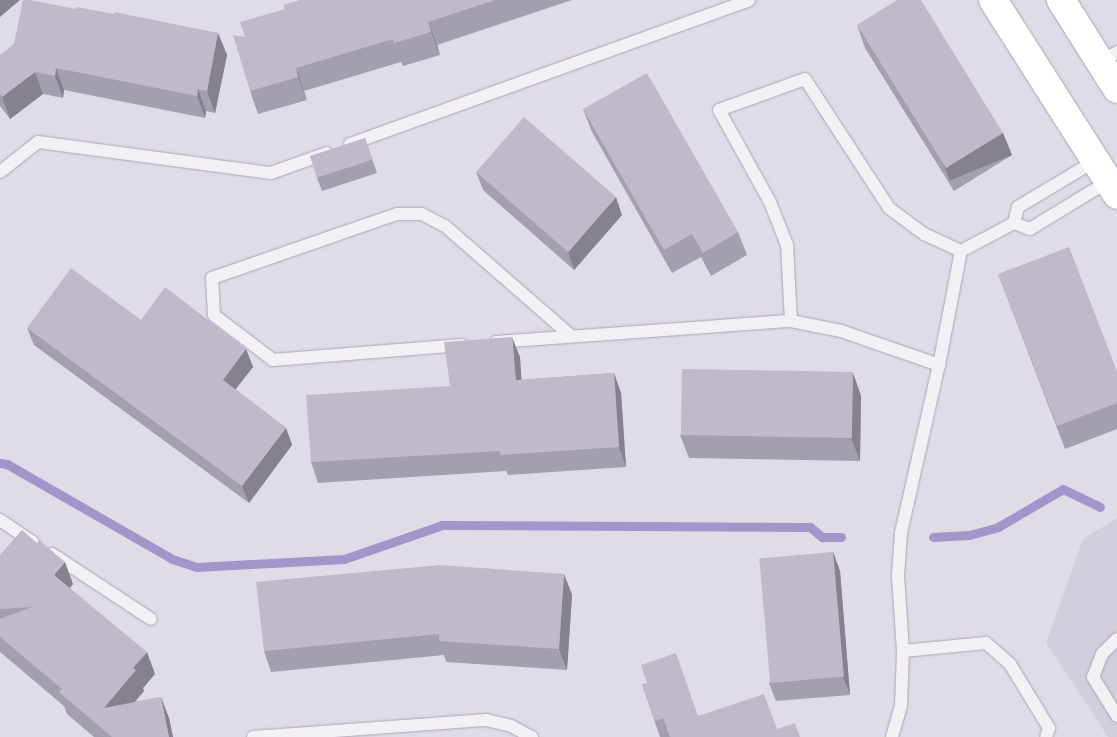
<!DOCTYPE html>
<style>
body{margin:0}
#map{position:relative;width:1117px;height:737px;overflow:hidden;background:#e0dce7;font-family:Rubik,sans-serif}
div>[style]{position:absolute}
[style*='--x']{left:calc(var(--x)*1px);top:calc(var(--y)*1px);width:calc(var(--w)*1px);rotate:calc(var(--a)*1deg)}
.built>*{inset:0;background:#d3cedc}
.stream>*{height:9px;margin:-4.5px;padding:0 4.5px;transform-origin:4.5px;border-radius:4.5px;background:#a295ca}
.roads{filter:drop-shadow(0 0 1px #aba5b4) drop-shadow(0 0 1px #aba5b4)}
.service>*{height:12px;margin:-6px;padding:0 6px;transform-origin:6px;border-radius:6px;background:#f2eff5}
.secondary>*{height:28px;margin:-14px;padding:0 14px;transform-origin:14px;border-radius:14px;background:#fff}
.wall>*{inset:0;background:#a49fae}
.shaded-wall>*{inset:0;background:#86828d;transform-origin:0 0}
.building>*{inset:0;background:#bfb9ca;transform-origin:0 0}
span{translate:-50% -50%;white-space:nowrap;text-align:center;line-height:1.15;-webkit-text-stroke:4px #efecf5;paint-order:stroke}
</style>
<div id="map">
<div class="built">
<i style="clip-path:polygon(1117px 518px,1117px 737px,1108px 737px,1046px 643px,1083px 539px)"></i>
</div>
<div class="stream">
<i style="--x:0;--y:463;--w:7;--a:8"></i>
<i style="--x:7;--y:464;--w:190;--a:29.9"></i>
<i style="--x:172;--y:559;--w:26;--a:18"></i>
<i style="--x:197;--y:567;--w:147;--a:-3.1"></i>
<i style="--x:344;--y:559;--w:104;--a:-19.1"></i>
<i style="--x:442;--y:525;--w:368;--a:0.3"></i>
<i style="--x:810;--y:527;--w:16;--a:40"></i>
<i style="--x:822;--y:537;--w:19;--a:0"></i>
<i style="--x:933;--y:537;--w:36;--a:-3"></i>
<i style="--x:969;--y:535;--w:30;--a:-15"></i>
<i style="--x:998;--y:527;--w:75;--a:-30.3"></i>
<i style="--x:1063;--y:489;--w:41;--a:25.9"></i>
</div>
<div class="roads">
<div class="service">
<i style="--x:1100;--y:62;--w:20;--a:-30"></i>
<i style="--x:350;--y:144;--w:424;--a:-19.8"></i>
<i style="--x:0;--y:172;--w:48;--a:-38.3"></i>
<i style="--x:38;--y:142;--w:235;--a:7.6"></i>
<i style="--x:271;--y:173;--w:59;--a:-19.7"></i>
<i style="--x:1014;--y:223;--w:16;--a:-76"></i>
<i style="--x:1018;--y:207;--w:90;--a:-30.9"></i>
<i style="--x:791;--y:321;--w:76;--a:-93"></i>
<i style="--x:787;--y:245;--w:46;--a:-111.6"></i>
<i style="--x:770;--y:202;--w:105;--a:-119"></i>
<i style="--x:719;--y:110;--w:91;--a:-19.8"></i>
<i style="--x:805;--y:79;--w:154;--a:56.9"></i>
<i style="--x:889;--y:208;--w:44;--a:36.6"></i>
<i style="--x:924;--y:234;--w:41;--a:24.7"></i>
<i style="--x:961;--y:251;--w:60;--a:-27.8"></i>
<i style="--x:1014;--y:223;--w:17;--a:21"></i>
<i style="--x:1030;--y:229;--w:92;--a:-31.3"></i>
<i style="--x:496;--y:342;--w:296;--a:-4.1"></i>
<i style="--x:791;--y:321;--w:51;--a:11.3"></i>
<i style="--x:841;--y:331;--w:104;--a:19.1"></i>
<i style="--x:462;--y:345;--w:190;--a:175.5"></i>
<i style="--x:273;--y:360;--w:74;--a:-142.7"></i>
<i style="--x:214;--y:315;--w:37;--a:-93"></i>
<i style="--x:212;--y:278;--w:196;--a:-19.1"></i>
<i style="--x:397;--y:214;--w:25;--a:0"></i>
<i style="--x:422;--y:214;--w:26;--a:28"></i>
<i style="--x:445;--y:226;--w:167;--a:41.1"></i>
<i style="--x:0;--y:520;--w:40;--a:34"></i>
<i style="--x:52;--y:554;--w:118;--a:33.3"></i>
<i style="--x:1117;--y:639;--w:21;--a:135"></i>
<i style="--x:1102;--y:654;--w:25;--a:111"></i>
<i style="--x:1093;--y:677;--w:46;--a:58.4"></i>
<i style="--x:903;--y:651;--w:83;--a:-5.5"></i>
<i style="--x:986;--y:643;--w:32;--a:41"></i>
<i style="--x:1010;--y:664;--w:75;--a:58.6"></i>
<i style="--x:1049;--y:728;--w:9;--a:108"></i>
<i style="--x:253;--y:737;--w:234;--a:-4.2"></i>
<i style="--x:486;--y:720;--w:26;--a:13"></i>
<i style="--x:511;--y:726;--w:24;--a:28"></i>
<i style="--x:892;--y:737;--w:32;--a:-74"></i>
<i style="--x:901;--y:706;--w:55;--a:-87.9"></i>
<i style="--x:903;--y:651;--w:76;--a:-93.8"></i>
<i style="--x:898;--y:575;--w:42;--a:-85.9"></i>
<i style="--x:901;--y:533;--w:172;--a:-77.3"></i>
<i style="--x:939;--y:365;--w:116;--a:-79.1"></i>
</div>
<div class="secondary">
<i style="--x:993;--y:0;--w:231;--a:57.5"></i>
<i style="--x:1061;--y:0;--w:105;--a:57.8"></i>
</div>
</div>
<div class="wall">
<i style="clip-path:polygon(300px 0,572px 0,437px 45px,440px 55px,403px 66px,401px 62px,304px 91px,307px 100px,258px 114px,250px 91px,245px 37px,285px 9px)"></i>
<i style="clip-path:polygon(76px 9px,218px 33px,227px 55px,215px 113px,206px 111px,205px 118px,64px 90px,63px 98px,43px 94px,10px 119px,0 106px,0 55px)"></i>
<i style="clip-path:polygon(857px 25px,1003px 133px,1012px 155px,954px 191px,865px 48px)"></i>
<i style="clip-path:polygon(583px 109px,738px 232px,747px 255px,711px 276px,701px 257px,672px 273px,592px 132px)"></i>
<i style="clip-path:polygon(365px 138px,377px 173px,322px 191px,317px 178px)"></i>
<i style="clip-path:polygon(476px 172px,622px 215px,574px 270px,483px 190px)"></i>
<i style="clip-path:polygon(998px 274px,1117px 371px,1117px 429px,1065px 449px)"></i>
<i style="clip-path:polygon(141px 320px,246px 349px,253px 367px,235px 389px,286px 428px,292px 445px,249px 503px,34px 345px,27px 328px)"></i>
<i style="clip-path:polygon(520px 357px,521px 380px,614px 373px,621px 393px,626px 467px,508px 475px,506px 471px,318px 483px,311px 462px,450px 386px)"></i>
<i style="clip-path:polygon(853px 373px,861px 396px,860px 461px,689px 458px,680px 435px)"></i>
<i style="clip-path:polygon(833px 552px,840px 571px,850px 695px,776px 701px,769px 683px)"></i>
<i style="clip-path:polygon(0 555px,73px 584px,70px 588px,155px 674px,143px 688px,144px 691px,135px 702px,161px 697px,169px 718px,173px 737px,94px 737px,67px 714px,64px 706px,0 652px)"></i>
<i style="clip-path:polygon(564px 574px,572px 595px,567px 670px,446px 662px,444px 655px,271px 672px,264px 651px)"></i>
<i style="clip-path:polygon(642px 684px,698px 716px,777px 729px,800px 737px,660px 737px)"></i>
</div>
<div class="shaded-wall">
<i style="clip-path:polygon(0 0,20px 0,0 17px)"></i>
<i style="clip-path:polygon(428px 22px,437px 45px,440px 55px,431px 32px)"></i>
<i style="clip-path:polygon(218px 33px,227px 55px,215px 113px,207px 91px)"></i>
<i style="clip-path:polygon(56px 68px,64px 90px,63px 98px,55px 76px)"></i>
<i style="clip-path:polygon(296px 68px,304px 91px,307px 100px,298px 77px)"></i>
<i style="clip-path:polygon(35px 72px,43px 94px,10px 119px,2px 97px)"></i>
<i style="clip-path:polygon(198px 89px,206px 111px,205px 118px,197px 96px)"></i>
<i style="left:1003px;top:133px;width:24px;height:67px;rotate:68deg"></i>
<i style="clip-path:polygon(616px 197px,622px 215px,574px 270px,568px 252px)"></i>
<i style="clip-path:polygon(512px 337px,520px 357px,523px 401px,516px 380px)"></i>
<i style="clip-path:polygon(246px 349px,253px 367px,229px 398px,223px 380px)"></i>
<i style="clip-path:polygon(614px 373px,621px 393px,626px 467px,619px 447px)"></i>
<i style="clip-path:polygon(853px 373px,861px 396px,860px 461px,851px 438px)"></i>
<i style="clip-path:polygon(286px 428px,292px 445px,249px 503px,242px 486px)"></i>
<i style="clip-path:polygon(833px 552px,840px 571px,850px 695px,843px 677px)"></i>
<i style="clip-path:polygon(65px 562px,73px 584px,62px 597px,54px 575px)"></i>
<i style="clip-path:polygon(564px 574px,572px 595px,567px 670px,559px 649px)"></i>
<i style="clip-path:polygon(147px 652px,155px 674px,143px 688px,144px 691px,112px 729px,104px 708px,133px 668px)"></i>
<i style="clip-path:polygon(161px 697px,169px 718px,173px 737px,169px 737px)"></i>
</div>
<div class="building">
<i style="clip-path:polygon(23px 0,30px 0,76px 9px,77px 7px,114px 14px,114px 12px,218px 33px,207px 91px,198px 89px,197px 96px,56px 68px,55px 76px,35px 72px,2px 97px,0 94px,0 55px,14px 44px)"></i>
<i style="clip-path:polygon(300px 0,495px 0,428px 22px,431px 32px,394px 43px,393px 39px,296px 68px,298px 77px,250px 91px,233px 35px,245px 37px,240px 22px,285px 9px,283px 5px)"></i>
<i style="clip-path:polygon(897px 0,921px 0,1003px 133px,946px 168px,857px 25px)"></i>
<i style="clip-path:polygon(647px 73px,738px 232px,703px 253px,692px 234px,664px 250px,583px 109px)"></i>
<i style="left:524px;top:117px;width:122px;height:73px;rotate:41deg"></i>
<i style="left:365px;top:138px;width:23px;height:58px;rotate:72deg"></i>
<i style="clip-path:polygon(1069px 247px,1117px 371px,1117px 403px,1057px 426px,998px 274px)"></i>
<i style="clip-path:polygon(71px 268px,141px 320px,165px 287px,246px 349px,223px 380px,286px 428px,242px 486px,27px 328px)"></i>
<i style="clip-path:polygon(512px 337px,516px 380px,614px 373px,619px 447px,500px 455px,500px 451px,311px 462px,306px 395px,450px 386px,444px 342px)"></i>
<i style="left:682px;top:369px;width:171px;height:66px;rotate:1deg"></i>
<i style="clip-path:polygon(22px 530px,37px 543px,39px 540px,65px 562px,54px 575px,147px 652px,133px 668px,136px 670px,104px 708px,161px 697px,169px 737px,112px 737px,59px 692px,62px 689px,0 637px,0 619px,32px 607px,0 609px,0 555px)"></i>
<i style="left:833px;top:552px;width:125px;height:74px;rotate:85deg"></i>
<i style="clip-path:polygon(440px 565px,564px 574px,559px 649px,439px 641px,439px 634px,264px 651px,256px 582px)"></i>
<i style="clip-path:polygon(676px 653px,698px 716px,764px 694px,777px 729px,795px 723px,800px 737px,670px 737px,663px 718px,655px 721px,642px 684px,647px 683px,641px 665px)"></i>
</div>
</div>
